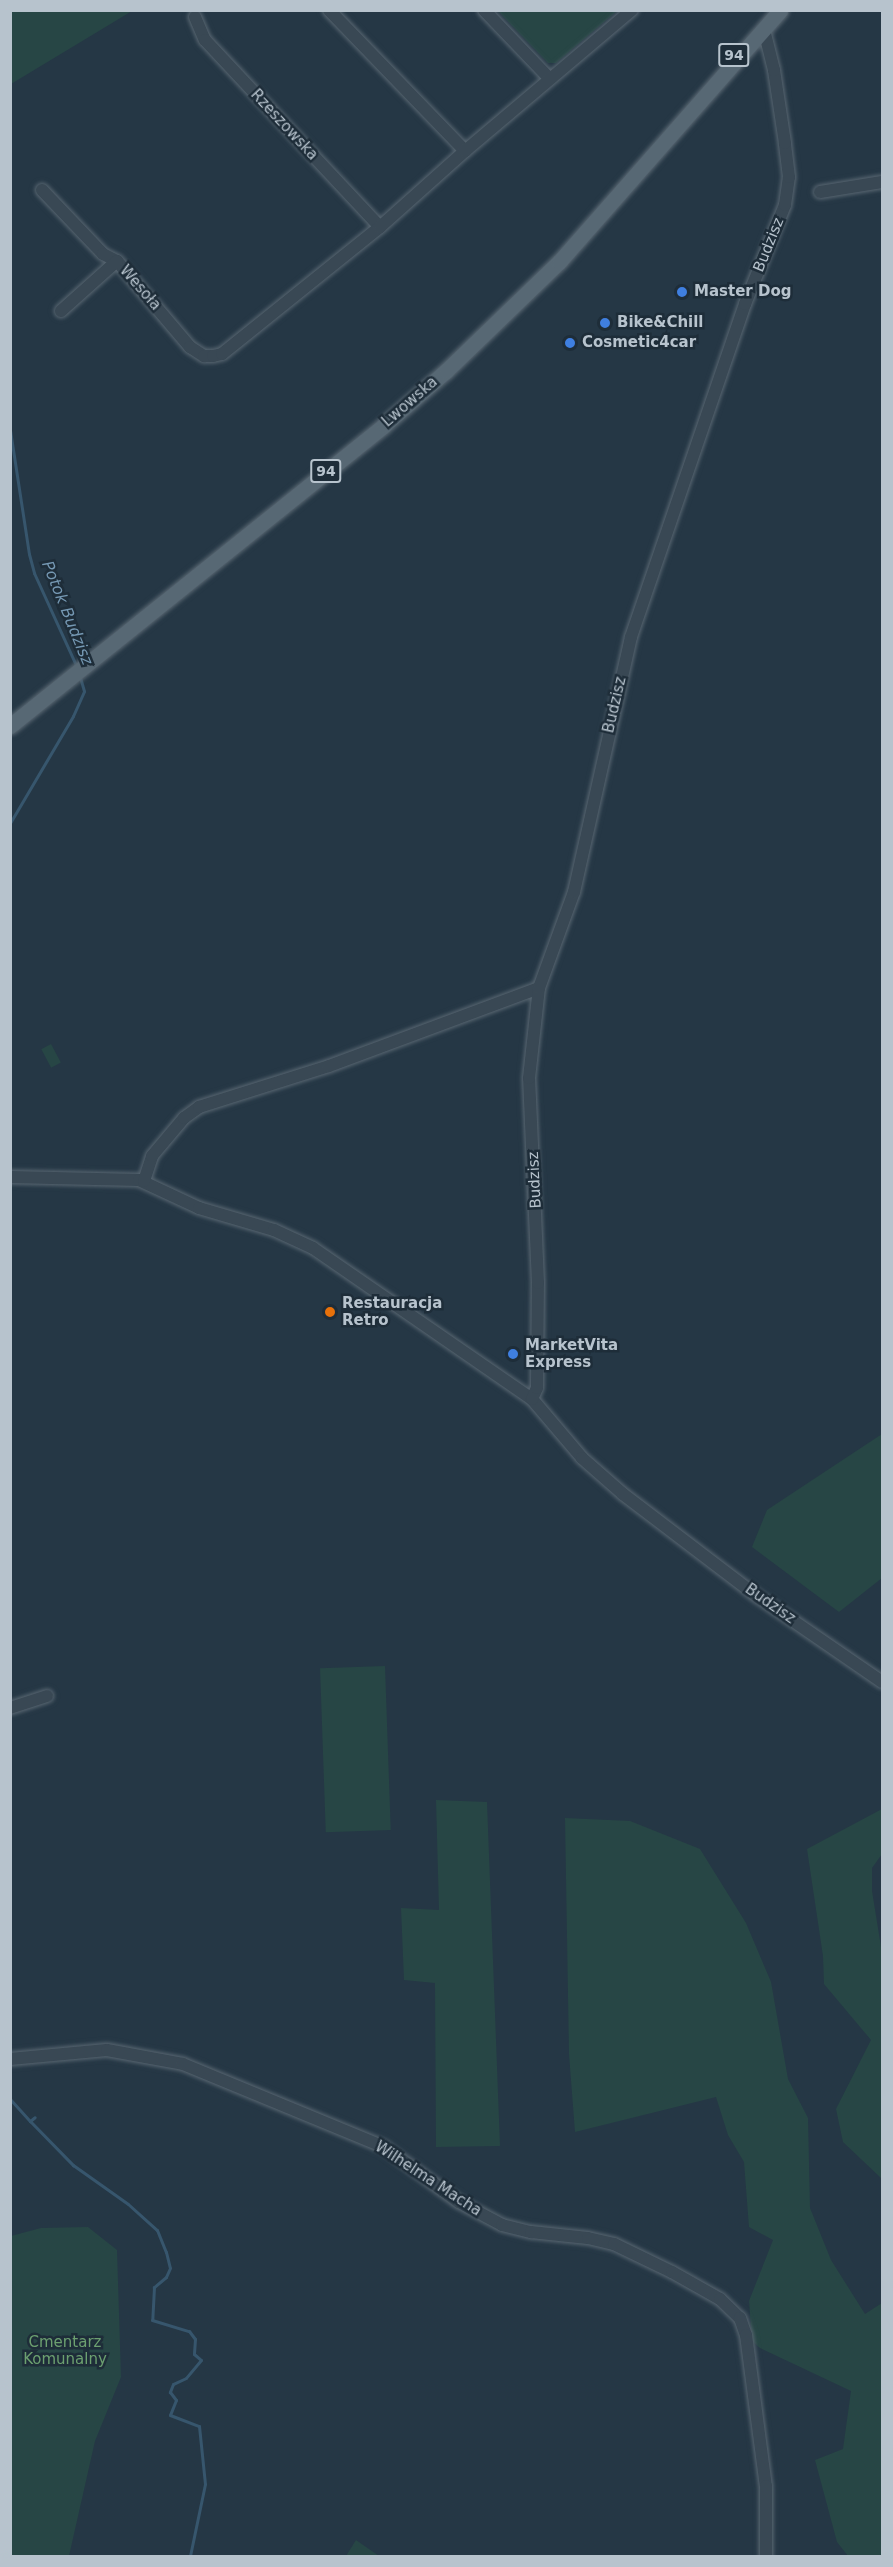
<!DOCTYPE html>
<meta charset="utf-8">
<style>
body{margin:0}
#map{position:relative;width:893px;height:2567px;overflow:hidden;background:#253745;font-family:"DejaVu Sans",sans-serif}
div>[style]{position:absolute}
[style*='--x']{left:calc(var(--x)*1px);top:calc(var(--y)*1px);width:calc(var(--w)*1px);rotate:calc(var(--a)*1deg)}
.green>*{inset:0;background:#274645;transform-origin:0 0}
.stream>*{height:3px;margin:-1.5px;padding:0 1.5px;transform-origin:1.5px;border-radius:1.5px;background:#37566d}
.roads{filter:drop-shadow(0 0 2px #586671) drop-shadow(0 0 2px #586671)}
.minor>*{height:12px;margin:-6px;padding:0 6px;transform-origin:6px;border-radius:6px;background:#394854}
.major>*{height:15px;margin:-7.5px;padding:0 7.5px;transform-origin:7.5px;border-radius:7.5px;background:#576874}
.dots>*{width:16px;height:16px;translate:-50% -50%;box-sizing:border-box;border:3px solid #1e2d39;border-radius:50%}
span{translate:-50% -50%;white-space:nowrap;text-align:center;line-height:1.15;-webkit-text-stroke:5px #1e2d39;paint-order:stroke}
.shield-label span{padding:2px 4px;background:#1e2d39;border:2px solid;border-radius:4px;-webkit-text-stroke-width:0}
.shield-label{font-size:14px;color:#b7c3cd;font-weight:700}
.street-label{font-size:15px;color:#b7c3cd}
.poi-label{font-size:15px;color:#b7c3cd;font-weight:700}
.left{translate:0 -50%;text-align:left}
.park-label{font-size:15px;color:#6ca070}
.water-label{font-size:16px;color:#7598b3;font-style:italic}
.frame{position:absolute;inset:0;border:12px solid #b7c3cd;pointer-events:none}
</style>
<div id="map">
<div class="green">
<i style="clip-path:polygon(11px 10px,132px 10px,132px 11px,11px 84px)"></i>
<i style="clip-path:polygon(498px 11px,617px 11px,556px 63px,548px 63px)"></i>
<i style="left:51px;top:1044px;width:21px;height:11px;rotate:62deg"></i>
<i style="clip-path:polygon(882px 1434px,882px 1578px,839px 1612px,752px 1547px,767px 1510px)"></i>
<i style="left:385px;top:1666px;width:164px;height:65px;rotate:88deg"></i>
<i style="clip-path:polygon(436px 1800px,487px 1802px,500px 2146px,436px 2147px,435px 1983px,404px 1980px,401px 1908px,439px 1910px)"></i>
<i style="clip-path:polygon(882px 1809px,882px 1854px,872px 1868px,872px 1891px,882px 1953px,882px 2179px,843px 2142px,836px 2109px,871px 2040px,824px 1984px,823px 1956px,807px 1849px)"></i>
<i style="clip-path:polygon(565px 1818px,630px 1821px,700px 1849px,746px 1923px,771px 1982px,788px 2079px,808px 2118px,810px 2208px,831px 2260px,865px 2314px,882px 2303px,882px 2556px,848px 2556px,837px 2542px,815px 2460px,843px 2449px,851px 2391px,760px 2348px,752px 2341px,749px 2301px,773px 2240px,749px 2227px,744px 2162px,728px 2135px,716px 2097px,575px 2132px,569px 2054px)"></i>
<i style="clip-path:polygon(88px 2227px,117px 2250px,121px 2377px,95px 2441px,69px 2556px,11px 2556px,11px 2236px,41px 2228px)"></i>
<i style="clip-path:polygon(356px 2540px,379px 2556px,346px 2556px)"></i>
</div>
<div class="stream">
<i style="--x:10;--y:430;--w:125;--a:81.3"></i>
<i style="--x:29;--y:554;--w:20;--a:75"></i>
<i style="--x:34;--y:573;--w:101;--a:65.5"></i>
<i style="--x:10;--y:823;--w:124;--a:-59.5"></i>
<i style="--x:73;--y:716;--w:27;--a:-66"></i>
<i style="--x:84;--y:691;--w:15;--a:-106"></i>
<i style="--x:10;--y:2099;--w:30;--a:48"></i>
<i style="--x:30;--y:2121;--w:6;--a:-39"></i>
<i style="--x:30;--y:2121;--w:62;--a:45.7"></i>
<i style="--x:73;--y:2165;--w:67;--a:35.3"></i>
<i style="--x:128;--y:2204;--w:39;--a:42"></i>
<i style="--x:157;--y:2230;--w:24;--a:68"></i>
<i style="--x:166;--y:2252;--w:16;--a:76"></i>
<i style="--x:170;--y:2268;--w:10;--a:114"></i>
<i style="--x:166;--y:2277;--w:16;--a:140"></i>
<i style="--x:154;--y:2287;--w:33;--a:93"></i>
<i style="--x:152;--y:2320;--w:39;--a:17"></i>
<i style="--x:189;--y:2331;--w:10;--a:53"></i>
<i style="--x:195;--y:2339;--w:15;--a:94"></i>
<i style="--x:194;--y:2354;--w:9;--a:41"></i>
<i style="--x:201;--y:2360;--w:23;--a:130"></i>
<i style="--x:186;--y:2378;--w:14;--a:155"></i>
<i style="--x:173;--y:2384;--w:9;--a:111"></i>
<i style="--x:170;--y:2392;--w:10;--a:53"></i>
<i style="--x:176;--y:2400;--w:16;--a:112"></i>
<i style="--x:170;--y:2415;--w:31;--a:21"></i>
<i style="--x:199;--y:2426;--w:58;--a:84.1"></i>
<i style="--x:205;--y:2484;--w:74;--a:101.8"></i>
</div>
<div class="roads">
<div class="minor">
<i style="--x:329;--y:10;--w:196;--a:46"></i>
<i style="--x:484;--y:10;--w:95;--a:46.3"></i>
<i style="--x:195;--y:17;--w:25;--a:67"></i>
<i style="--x:205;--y:40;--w:256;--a:46.9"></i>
<i style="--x:42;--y:190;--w:88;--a:46.4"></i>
<i style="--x:103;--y:254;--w:16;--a:27"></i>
<i style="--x:117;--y:261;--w:113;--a:49.7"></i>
<i style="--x:190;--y:347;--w:17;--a:33"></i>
<i style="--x:204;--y:356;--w:9;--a:0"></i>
<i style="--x:213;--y:356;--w:9;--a:-13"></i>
<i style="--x:222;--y:354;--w:203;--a:-38.8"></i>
<i style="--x:380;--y:227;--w:114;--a:-41.8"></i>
<i style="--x:465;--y:151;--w:219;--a:-40.2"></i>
<i style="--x:820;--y:192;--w:63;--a:-9.2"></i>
<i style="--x:61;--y:311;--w:75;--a:-41.8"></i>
<i style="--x:10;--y:1177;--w:129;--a:1.3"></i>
<i style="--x:139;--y:1180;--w:66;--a:25"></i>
<i style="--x:199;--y:1208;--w:78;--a:16.3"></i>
<i style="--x:274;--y:1230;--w:43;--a:24.8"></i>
<i style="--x:313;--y:1248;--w:266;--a:34.6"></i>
<i style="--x:532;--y:1399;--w:77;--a:49.7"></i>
<i style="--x:582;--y:1458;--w:55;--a:41.3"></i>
<i style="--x:623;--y:1494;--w:168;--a:37.3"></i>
<i style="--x:757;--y:1596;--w:152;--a:34.5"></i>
<i style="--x:144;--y:1181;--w:26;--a:-72"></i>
<i style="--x:152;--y:1156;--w:50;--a:-49.9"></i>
<i style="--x:184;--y:1118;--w:19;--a:-36"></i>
<i style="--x:199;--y:1107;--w:136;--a:-17.5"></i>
<i style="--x:329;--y:1066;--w:224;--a:-20.4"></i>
<i style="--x:532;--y:1399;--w:12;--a:-66"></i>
<i style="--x:537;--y:1388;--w:105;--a:-89.5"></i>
<i style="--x:538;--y:1283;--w:205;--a:-92.5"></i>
<i style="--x:529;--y:1078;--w:91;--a:-83.7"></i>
<i style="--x:539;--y:988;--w:102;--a:-70"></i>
<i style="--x:574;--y:892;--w:261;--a:-77.4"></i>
<i style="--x:631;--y:637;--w:352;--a:-71.1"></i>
<i style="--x:745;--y:304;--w:107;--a:-68"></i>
<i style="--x:785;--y:205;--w:28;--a:-82"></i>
<i style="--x:789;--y:177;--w:34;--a:-97"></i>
<i style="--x:785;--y:143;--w:74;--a:-98.6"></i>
<i style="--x:774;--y:70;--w:41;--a:-104"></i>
<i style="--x:10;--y:1708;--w:39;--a:-18"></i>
<i style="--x:10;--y:2059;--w:97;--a:-5.3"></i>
<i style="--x:107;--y:2050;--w:77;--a:10.4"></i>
<i style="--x:183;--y:2064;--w:217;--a:22.4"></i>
<i style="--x:384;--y:2147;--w:93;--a:36.3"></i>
<i style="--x:459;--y:2202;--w:49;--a:28.1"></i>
<i style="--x:502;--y:2225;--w:30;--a:14"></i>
<i style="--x:531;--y:2232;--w:57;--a:6"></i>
<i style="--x:588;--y:2238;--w:27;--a:13"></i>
<i style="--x:614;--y:2244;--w:64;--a:25.8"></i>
<i style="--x:672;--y:2272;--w:55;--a:29.4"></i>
<i style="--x:720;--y:2299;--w:28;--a:44"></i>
<i style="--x:740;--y:2318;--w:18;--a:71"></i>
<i style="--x:746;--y:2335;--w:152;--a:82.5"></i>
<i style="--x:766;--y:2486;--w:70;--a:90"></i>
</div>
<div class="major">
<i style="--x:10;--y:726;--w:480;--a:-38.8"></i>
<i style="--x:384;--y:425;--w:82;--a:-41.1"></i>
<i style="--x:446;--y:371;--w:157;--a:-44"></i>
<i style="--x:559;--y:262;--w:335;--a:-48.7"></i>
</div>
</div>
<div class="dots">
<i style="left:682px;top:292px;background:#3f7fe0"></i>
<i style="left:605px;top:323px;background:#3f7fe0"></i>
<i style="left:570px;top:343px;background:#3f7fe0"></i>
<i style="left:330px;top:1312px;background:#e8710a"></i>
<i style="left:513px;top:1354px;background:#3f7fe0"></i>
</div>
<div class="shield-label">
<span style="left:734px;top:55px">94</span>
<span style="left:326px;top:471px">94</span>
</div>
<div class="street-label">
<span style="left:284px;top:125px;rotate:47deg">Rzeszowska</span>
<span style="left:769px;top:245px;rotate:-68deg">Budzisz</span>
<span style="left:140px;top:288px;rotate:49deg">Wesoła</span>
<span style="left:410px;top:402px;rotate:-41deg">Lwowska</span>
<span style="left:615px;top:705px;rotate:-77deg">Budzisz</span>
<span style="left:535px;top:1180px;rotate:-93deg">Budzisz</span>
<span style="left:770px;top:1604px;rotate:35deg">Budzisz</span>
<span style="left:428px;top:2179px;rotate:33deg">Wilhelma Macha</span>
</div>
<div class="poi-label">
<span class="left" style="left:694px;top:292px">Master Dog</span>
<span class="left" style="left:617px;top:323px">Bike&amp;Chill</span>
<span class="left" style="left:582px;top:343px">Cosmetic4car</span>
<span class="left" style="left:342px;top:1312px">Restauracja<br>Retro</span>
<span class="left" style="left:525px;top:1354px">MarketVita<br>Express</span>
</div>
<div class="park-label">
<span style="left:65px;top:2351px">Cmentarz<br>Komunalny</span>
</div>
<div class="water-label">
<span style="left:67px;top:613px;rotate:68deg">Potok Budzisz</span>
</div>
<div class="frame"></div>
</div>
